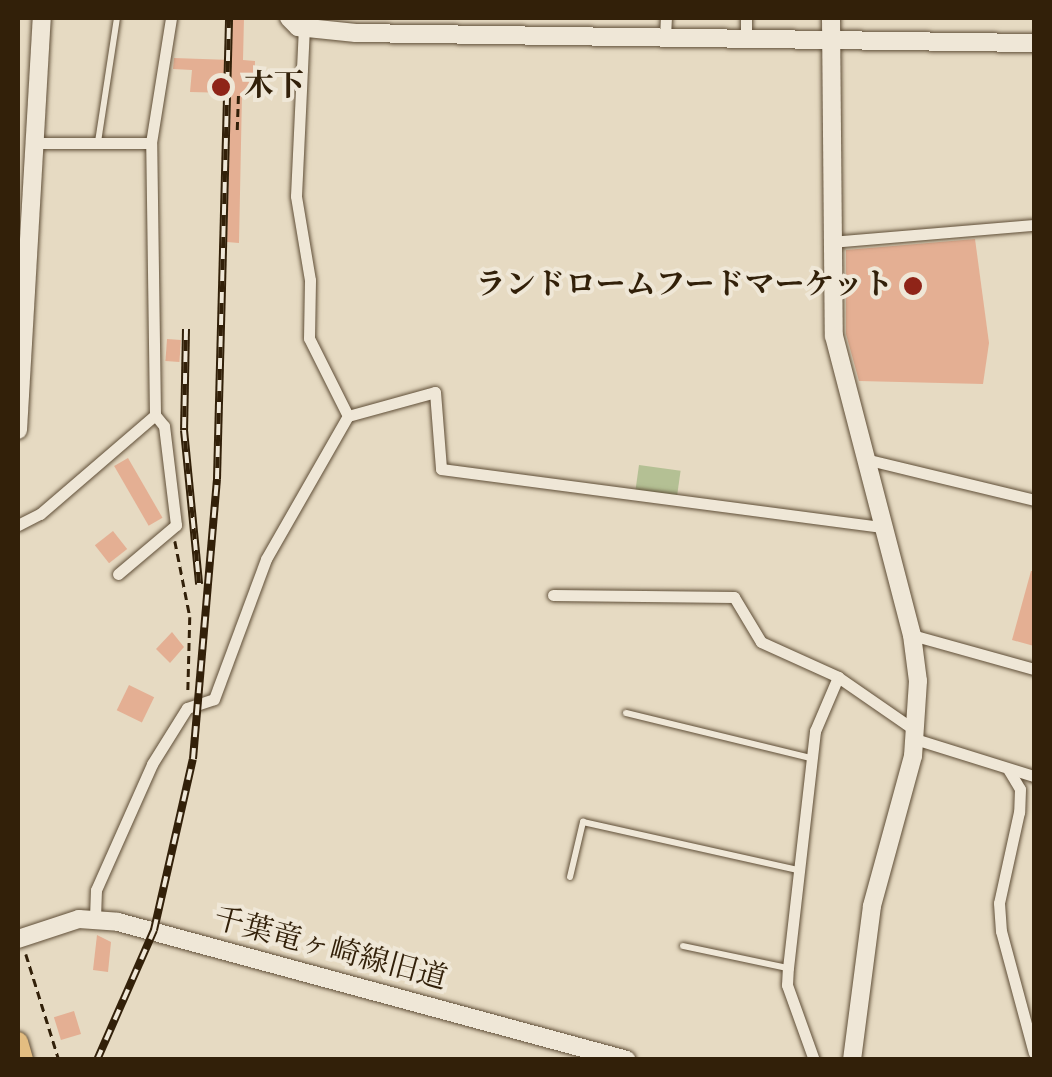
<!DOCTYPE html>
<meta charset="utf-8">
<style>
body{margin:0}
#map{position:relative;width:1052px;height:1077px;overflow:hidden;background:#e6dac2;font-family:"IM FELL English","Noto Serif JP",serif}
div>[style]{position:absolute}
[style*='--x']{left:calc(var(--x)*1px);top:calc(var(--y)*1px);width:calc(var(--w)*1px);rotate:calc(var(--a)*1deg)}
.green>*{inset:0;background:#b4c094;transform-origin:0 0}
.building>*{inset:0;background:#e4af93;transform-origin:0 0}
.path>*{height:2.5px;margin-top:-1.25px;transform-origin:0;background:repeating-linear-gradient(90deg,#322009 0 8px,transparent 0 13px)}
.roads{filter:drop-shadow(0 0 2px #5f4e37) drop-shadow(0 0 2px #5f4e37)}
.lane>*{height:6px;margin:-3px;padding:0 3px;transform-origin:3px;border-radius:3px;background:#efe7d7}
.street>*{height:11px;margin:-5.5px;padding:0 5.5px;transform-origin:5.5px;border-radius:5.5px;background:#efe7d7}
.secondary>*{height:18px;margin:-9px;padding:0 9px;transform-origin:9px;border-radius:9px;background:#efe7d7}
.highway>*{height:20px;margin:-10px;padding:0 10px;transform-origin:10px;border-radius:10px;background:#e3bd81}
.rail>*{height:8px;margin-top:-4px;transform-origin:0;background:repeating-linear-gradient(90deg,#efe7d7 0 11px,#322009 0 22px);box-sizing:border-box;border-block:2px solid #322009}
.dots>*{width:28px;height:28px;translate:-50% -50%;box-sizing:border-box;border:5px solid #efe7d7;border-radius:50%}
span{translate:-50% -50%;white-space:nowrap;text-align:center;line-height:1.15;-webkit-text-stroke:8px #efe7d7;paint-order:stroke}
.poi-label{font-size:30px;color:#322009;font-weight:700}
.left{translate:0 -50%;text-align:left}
.right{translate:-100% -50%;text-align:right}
.street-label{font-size:30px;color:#322009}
.frame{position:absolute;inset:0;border:20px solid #322009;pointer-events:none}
</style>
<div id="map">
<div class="green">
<i style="left:639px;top:465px;width:42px;height:27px;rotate:8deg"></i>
</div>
<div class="building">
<i style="clip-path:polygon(232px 18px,244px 18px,243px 60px,255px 61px,254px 94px,242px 94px,239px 243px,227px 242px,231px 93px,190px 92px,192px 70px,173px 69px,174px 58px,231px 60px)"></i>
<i style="clip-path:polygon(975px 239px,989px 343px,983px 384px,859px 381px,846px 334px,846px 250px)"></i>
<i style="left:167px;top:339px;width:14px;height:22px;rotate:4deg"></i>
<i style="left:128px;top:458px;width:69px;height:16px;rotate:60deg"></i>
<i style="left:113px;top:531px;width:23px;height:23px;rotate:52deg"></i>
<i style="clip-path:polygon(1031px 571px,1034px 571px,1034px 646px,1012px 640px)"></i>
<i style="clip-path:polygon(172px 632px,184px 647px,170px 663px,156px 649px)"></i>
<i style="left:129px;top:685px;width:28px;height:28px;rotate:26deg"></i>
<i style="clip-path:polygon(97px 935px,111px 942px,108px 972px,93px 970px)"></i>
<i style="left:74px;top:1011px;width:24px;height:21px;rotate:73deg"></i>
</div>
<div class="path">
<i style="--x:237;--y:130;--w:36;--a:-88"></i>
<i style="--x:175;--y:541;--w:77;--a:78.8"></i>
<i style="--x:190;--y:617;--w:75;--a:91.5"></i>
<i style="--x:26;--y:954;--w:111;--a:72.7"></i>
</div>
<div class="roads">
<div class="lane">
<i style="--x:98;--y:142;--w:125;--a:-81.3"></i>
<i style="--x:626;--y:713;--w:189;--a:13.7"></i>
<i style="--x:570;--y:877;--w:57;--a:-76.7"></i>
<i style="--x:583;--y:822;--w:220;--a:12.6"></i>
<i style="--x:683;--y:946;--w:106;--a:11.9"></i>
</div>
<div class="street">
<i style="--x:665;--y:36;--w:18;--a:-87"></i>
<i style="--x:746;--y:36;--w:18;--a:-90"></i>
<i style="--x:31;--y:143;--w:120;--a:0"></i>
<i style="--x:830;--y:242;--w:205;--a:-4.8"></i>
<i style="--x:348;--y:416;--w:90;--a:-15.4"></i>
<i style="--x:435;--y:392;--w:77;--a:85.5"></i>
<i style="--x:441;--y:469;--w:447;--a:7.5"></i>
<i style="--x:865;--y:459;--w:174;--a:13.6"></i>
<i style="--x:18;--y:525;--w:25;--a:-27"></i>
<i style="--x:40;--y:514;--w:152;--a:-40.7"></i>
<i style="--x:155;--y:415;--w:272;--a:-90.8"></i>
<i style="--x:151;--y:143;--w:127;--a:-80.9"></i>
<i style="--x:118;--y:574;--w:76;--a:-40.2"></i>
<i style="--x:176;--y:525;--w:100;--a:-96.9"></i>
<i style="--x:164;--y:426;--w:14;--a:-129"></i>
<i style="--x:553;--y:595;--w:181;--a:0.6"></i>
<i style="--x:734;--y:597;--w:52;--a:59"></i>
<i style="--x:761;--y:642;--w:85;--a:24.4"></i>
<i style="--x:838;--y:677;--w:95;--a:34.7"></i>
<i style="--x:912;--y:635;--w:127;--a:15.6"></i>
<i style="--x:915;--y:739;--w:125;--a:17.3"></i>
<i style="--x:1008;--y:769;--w:23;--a:59"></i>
<i style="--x:1020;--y:789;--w:23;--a:92"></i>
<i style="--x:1019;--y:812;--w:93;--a:102.4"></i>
<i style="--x:999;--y:903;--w:28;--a:86"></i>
<i style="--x:1001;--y:931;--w:126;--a:74.9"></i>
<i style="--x:95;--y:918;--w:28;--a:-88"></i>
<i style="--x:96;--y:890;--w:138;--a:-66"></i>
<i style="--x:152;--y:764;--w:66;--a:-58"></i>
<i style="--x:187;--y:708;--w:28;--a:-18"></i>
<i style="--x:214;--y:699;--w:149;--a:-69.6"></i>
<i style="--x:266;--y:559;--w:165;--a:-60.2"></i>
<i style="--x:348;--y:416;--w:87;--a:-116.6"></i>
<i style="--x:309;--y:338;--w:58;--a:-89"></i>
<i style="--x:310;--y:280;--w:85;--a:-99.5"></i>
<i style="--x:296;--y:196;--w:167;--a:-87.3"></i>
<i style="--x:814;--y:1060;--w:80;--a:-109.8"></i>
<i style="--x:787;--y:985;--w:17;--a:-87"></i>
<i style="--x:788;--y:968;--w:239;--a:-83.5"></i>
<i style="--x:815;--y:731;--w:59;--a:-66.9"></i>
</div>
<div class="secondary">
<i style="--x:289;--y:18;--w:13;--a:45"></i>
<i style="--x:298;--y:27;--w:58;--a:5.9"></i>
<i style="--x:356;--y:33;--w:678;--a:0.85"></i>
<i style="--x:831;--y:18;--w:318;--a:89.5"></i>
<i style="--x:834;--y:336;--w:309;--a:75.4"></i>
<i style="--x:912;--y:635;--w:46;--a:82.6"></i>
<i style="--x:918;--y:681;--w:75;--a:93.8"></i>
<i style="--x:913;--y:756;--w:156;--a:105.3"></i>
<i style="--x:872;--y:906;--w:155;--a:97.4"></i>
<i style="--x:18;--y:430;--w:413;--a:-86.7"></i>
<i style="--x:18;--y:939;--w:64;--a:-18.2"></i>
<i style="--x:79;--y:919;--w:39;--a:4"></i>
<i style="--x:118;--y:922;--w:527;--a:15.17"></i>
</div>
<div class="highway">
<i style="--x:18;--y:1042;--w:19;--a:74"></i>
</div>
</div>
<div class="rail">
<i style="--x:186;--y:329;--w:101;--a:91.1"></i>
<i style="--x:184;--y:430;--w:155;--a:84.4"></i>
<i style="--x:97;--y:1060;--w:142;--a:-66.3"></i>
<i style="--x:154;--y:930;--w:175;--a:-77.2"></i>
<i style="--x:193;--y:759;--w:281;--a:-85.1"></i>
<i style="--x:217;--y:479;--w:461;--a:-88.5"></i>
</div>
<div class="dots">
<i style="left:221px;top:87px;background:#8f2418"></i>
<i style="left:913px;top:286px;background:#8f2418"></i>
</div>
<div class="poi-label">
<span class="left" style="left:244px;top:87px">木下</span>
<span class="right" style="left:893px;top:286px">ランドロームフードマーケット</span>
</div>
<div class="street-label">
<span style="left:330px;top:950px;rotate:15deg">千葉竜ヶ崎線旧道</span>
</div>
<div class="frame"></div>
</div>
